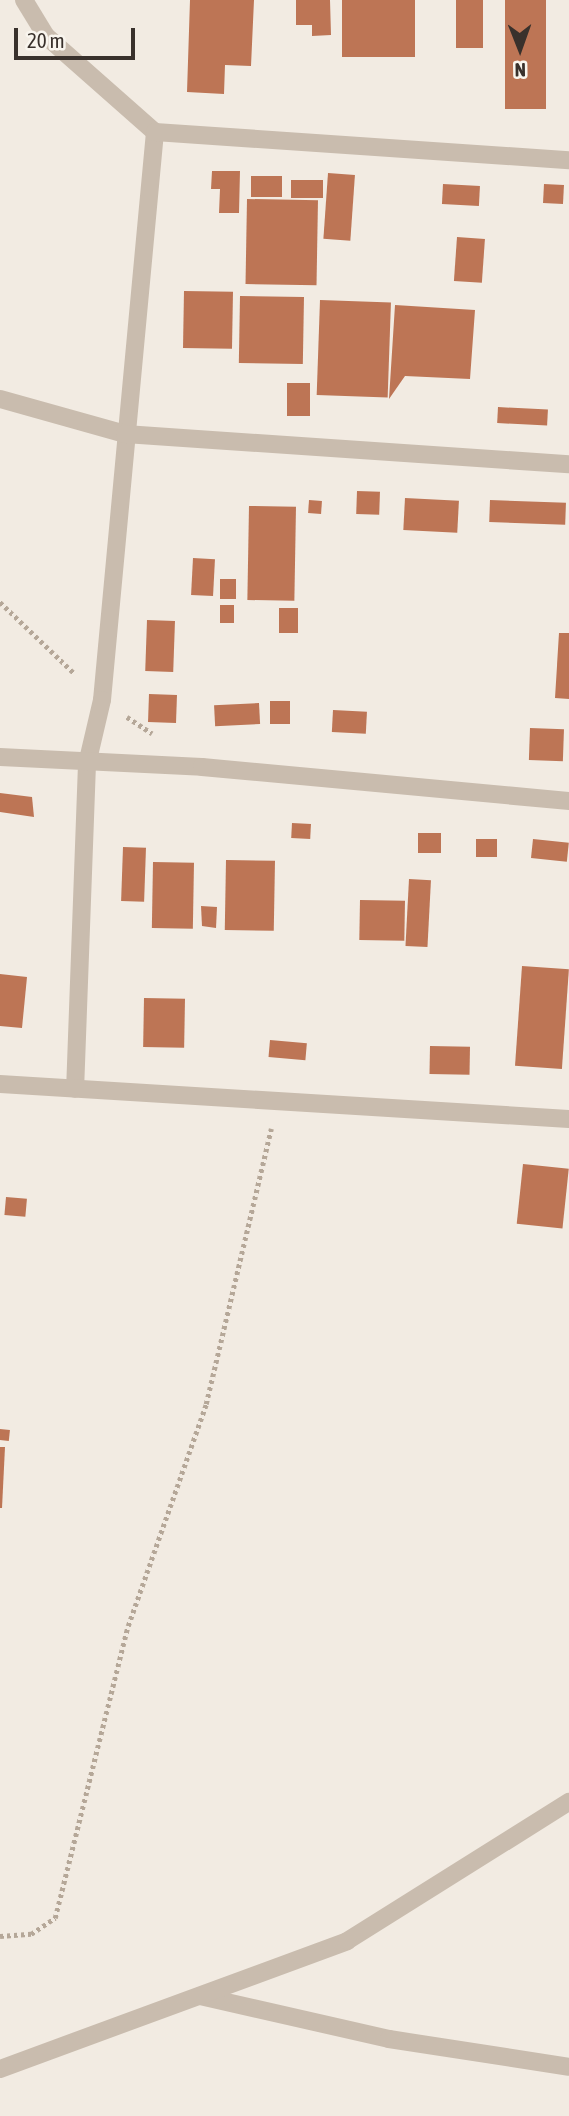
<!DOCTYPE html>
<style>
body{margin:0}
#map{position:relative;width:569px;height:2116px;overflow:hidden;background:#f2ebe2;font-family:"Asap Condensed",sans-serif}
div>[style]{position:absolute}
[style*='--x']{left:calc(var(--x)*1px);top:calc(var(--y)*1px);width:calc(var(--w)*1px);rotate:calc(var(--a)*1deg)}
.building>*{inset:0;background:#bd7555;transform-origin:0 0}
.path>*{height:4.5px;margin-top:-2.25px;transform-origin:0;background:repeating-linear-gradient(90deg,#b5a798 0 3.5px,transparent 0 7px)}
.minor>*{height:18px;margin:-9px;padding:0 9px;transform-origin:9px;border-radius:9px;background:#c9bcae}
span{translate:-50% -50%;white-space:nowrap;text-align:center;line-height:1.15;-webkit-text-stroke:7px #f9f5ee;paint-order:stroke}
.north{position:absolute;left:485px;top:14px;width:70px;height:70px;-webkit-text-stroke:5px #f9f5ee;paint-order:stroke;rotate:179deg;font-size:19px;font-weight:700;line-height:28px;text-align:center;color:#39312c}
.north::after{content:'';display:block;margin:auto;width:24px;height:32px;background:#39312c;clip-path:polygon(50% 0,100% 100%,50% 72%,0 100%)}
.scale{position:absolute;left:14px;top:28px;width:121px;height:32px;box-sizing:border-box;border:4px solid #39312c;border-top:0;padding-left:9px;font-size:21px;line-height:24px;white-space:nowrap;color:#39312c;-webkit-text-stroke:5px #f9f5ee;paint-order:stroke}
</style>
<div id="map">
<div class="building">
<i style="clip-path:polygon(190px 0,254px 0,251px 66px,225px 65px,224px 94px,187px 92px)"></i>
<i style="clip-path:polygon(296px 0,330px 0,331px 35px,312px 36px,312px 25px,296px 25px)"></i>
<i style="left:342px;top:0;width:73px;height:57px"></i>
<i style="left:456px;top:0;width:27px;height:48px"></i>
<i style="left:505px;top:0;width:41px;height:109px"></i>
<i style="clip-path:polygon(212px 171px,240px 171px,239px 213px,219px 213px,220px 189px,211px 189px)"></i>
<i style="left:328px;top:173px;width:27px;height:66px;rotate:4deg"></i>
<i style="left:251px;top:176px;width:31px;height:21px"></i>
<i style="left:291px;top:180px;width:32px;height:18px"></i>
<i style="left:443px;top:184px;width:37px;height:20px;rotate:3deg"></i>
<i style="left:544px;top:184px;width:20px;height:19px;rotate:3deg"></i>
<i style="left:247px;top:199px;width:71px;height:85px;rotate:1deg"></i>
<i style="left:457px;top:237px;width:28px;height:44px;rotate:4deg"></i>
<i style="left:184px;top:291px;width:49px;height:57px;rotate:1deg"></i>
<i style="left:240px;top:296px;width:64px;height:67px;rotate:1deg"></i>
<i style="left:320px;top:300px;width:71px;height:95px;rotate:2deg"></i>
<i style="clip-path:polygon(395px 305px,475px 310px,470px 379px,405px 376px,389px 399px)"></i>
<i style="left:287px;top:383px;width:23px;height:33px"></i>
<i style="left:498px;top:407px;width:50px;height:16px;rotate:3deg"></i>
<i style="left:357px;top:491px;width:23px;height:23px;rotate:2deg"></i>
<i style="left:405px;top:498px;width:54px;height:32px;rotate:3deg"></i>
<i style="left:309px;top:500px;width:13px;height:13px;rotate:4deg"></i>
<i style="left:490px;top:500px;width:76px;height:22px;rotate:2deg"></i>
<i style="left:249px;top:506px;width:47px;height:94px;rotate:1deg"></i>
<i style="left:193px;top:558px;width:22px;height:37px;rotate:3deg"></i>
<i style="left:220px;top:579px;width:16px;height:20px"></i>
<i style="left:220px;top:605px;width:14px;height:18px"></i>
<i style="left:279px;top:608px;width:19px;height:25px"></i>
<i style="left:147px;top:620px;width:28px;height:51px;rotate:2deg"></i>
<i style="clip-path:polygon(559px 633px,569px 633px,569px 699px,555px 698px)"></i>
<i style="left:149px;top:694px;width:28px;height:28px;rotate:2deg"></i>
<i style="left:270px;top:701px;width:20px;height:23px"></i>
<i style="left:259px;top:703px;width:21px;height:45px;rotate:87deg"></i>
<i style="left:333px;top:710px;width:34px;height:22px;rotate:3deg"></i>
<i style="left:530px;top:728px;width:34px;height:32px;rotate:2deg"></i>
<i style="clip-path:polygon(0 793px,32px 797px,34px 817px,0 812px)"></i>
<i style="left:292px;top:823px;width:19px;height:15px;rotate:3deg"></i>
<i style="left:418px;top:833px;width:23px;height:20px"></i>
<i style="left:476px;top:839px;width:21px;height:18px"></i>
<i style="left:533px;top:839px;width:36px;height:19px;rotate:6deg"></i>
<i style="left:123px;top:847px;width:23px;height:54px;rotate:2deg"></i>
<i style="left:226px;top:860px;width:49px;height:70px;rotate:1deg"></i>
<i style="left:153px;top:862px;width:41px;height:66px;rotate:1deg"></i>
<i style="left:409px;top:879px;width:22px;height:67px;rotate:3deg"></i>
<i style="left:360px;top:900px;width:45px;height:40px;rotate:1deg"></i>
<i style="clip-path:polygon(201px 906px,217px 907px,216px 928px,202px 926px)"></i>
<i style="left:522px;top:966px;width:47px;height:100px;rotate:4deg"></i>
<i style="clip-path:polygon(0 974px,27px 977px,22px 1028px,0 1026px)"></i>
<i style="left:144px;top:998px;width:41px;height:49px;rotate:1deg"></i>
<i style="left:270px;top:1040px;width:37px;height:17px;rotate:5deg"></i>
<i style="left:430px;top:1046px;width:40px;height:28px;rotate:1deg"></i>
<i style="left:523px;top:1164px;width:46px;height:60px;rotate:6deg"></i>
<i style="left:6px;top:1197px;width:21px;height:18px;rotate:5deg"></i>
<i style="left:0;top:1429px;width:10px;height:11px;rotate:6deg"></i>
<i style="clip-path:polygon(0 1447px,5px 1447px,2px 1508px,0 1508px)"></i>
</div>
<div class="path">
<i style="--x:0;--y:602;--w:103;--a:43.8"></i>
<i style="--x:127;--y:717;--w:30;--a:33"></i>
<i style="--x:0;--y:1936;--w:31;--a:-4"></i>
<i style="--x:31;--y:1934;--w:29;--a:-34"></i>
<i style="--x:55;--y:1918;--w:301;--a:-76"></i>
<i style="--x:128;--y:1626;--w:235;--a:-70.6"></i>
<i style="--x:206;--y:1404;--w:283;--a:-76.7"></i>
</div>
<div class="minor">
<i style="--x:24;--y:0;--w:42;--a:58.6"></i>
<i style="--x:46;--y:36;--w:145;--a:41.4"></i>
<i style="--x:155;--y:132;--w:570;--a:95.33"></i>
<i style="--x:102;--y:700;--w:66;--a:103.2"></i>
<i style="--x:87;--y:764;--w:325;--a:92.1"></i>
<i style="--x:155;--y:132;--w:415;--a:3.9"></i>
<i style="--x:0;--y:399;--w:130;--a:15.6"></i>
<i style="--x:125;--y:434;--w:445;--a:3.9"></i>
<i style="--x:0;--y:757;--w:202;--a:2.8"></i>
<i style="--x:202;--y:767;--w:369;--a:5.3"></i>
<i style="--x:0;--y:1084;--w:570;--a:3.52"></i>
<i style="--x:200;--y:1996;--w:194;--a:12.8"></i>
<i style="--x:389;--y:2039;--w:182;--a:8.8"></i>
<i style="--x:0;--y:2069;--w:370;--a:-20.2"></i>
<i style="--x:347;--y:1941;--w:262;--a:-32.1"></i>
</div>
<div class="north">N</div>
<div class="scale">20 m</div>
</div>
